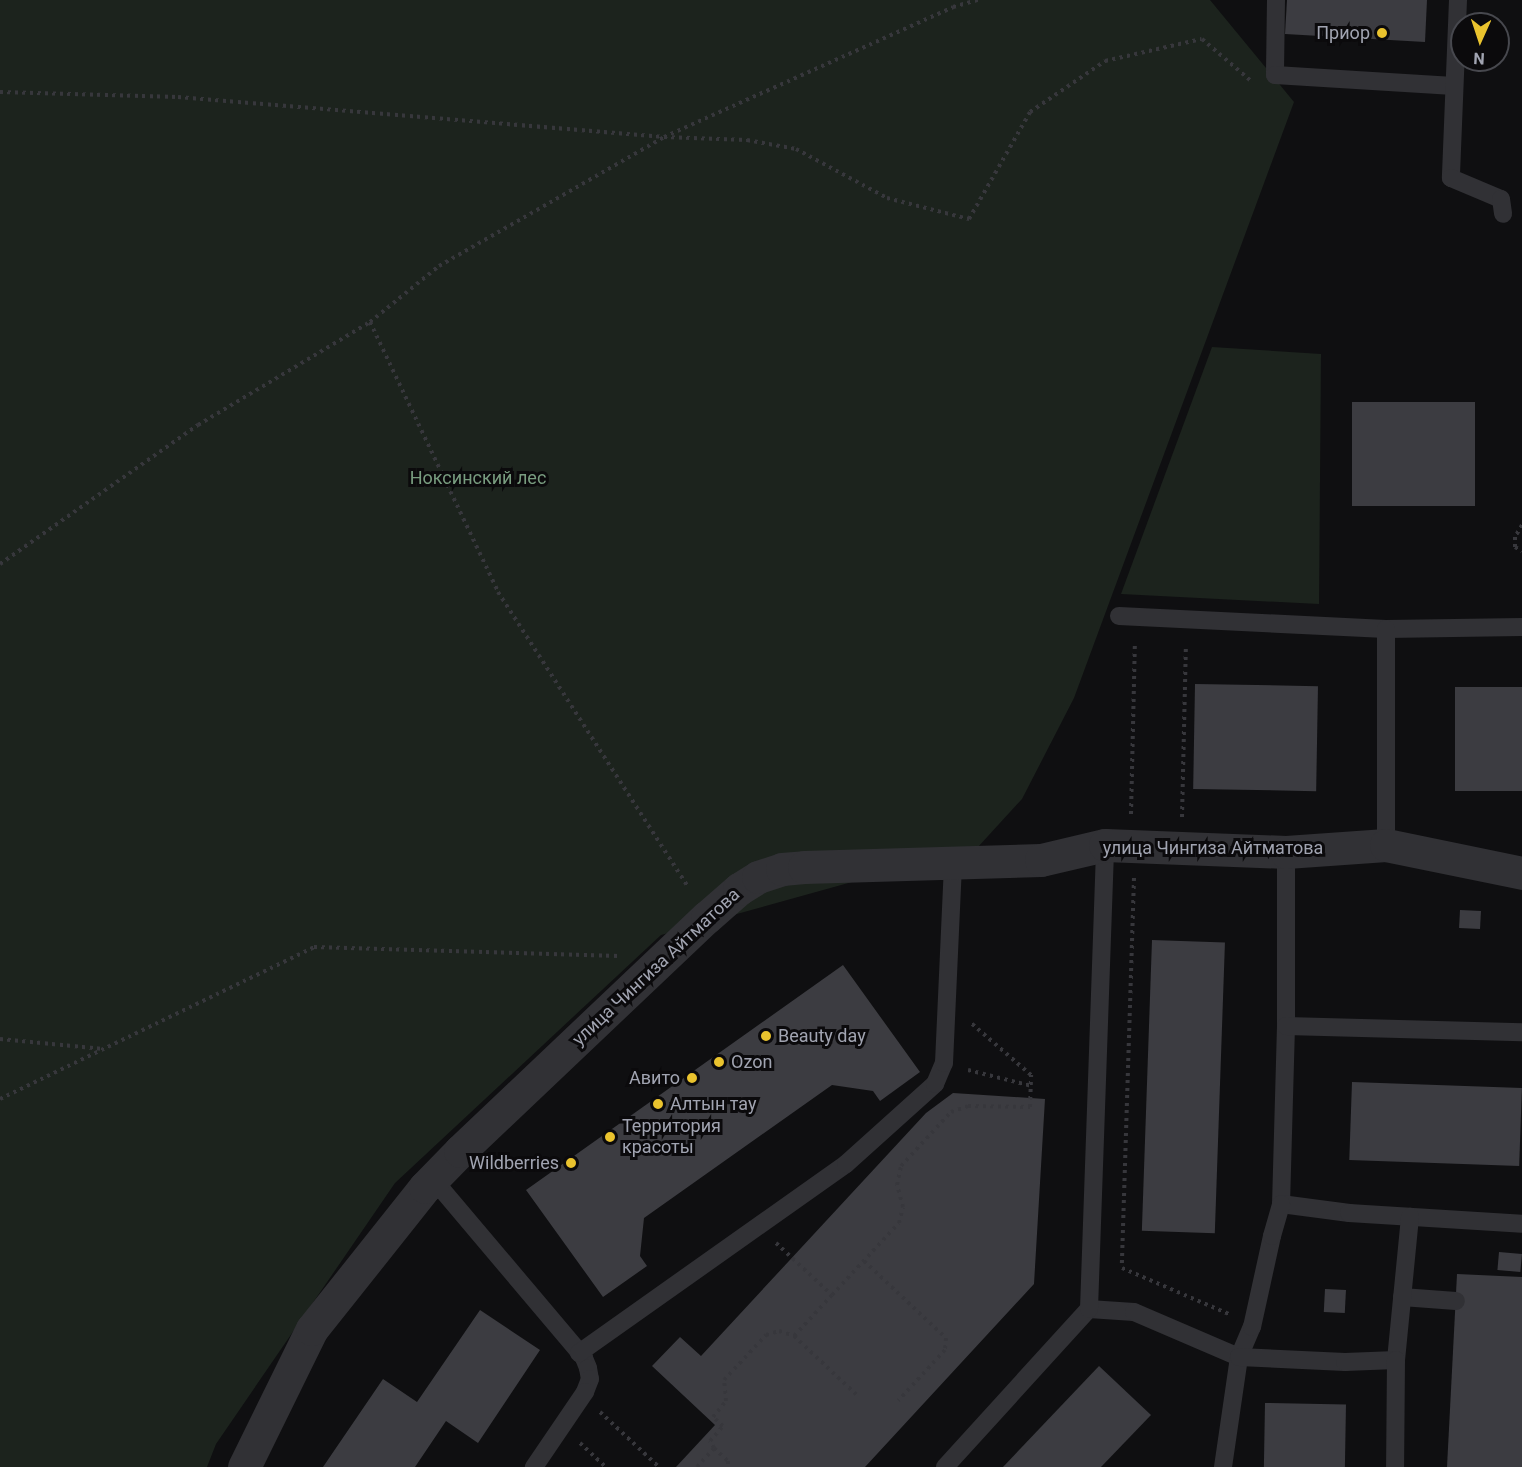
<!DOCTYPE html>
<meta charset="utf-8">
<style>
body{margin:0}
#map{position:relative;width:1522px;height:1467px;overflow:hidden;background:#0f0f11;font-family:Roboto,sans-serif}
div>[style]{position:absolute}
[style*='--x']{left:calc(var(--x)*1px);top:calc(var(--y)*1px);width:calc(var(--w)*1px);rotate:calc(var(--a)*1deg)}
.green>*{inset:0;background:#1c231d}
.building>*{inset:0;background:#3c3c41;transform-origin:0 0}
.path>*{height:4px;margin-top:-2px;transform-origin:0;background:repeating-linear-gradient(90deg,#37373c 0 3px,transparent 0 7.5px)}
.lane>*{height:18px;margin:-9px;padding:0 9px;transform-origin:9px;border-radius:9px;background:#313135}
.street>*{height:33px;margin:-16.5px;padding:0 16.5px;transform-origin:16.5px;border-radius:16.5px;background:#313135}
.dots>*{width:16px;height:16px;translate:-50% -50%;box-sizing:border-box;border:3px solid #0b0a0c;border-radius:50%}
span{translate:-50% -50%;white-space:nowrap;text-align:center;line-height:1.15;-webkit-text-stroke:6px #0b0a0c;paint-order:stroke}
.poi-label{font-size:18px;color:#a1a4b1}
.right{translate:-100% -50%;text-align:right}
.left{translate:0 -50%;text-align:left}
.park-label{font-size:18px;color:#789c7f}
.street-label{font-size:18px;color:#a1a4b1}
.north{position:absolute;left:1450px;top:12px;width:60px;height:60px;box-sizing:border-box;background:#0b0a0c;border:2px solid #47484e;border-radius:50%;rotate:183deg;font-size:16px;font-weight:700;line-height:24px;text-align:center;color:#a1a4b1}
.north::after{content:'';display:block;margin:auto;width:21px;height:27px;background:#eac32e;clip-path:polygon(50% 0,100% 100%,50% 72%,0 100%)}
</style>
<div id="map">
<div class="green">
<i style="clip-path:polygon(0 0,1210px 0,1294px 102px,1074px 698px,1022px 799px,978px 847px,661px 935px,395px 1183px,216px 1444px,207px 1467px,0 1467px)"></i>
<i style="clip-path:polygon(1212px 347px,1321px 354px,1319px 604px,1121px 594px)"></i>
</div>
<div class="building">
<i style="clip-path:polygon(1287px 0,1427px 0,1425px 42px,1285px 34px)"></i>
<i style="left:1352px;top:402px;width:123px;height:104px"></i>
<i style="left:1195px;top:684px;width:123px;height:105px;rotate:1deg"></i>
<i style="left:1455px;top:687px;width:67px;height:104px"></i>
<i style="left:1460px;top:910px;width:21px;height:18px;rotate:3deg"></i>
<i style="left:1152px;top:940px;width:73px;height:291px;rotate:2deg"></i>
<i style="clip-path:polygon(843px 965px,920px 1072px,880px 1101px,873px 1091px,832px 1085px,644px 1218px,640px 1256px,647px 1266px,603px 1297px,526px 1190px)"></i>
<i style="left:1352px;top:1082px;width:170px;height:78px;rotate:2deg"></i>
<i style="clip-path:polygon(953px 1093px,1045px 1099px,1034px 1284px,865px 1467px,676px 1467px,715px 1425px,652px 1366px,680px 1337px,701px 1356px,926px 1113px)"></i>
<i style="left:1499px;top:1252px;width:23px;height:18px;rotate:5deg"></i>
<i style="clip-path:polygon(1457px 1274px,1522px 1277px,1522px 1467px,1447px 1467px)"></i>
<i style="left:1325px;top:1289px;width:21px;height:23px;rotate:3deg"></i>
<i style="clip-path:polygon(480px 1310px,540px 1350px,478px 1443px,446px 1421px,415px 1467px,323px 1467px,383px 1379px,417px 1402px)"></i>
<i style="clip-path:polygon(1099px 1366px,1151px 1415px,1101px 1467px,1003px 1467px)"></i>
<i style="left:1265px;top:1403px;width:81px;height:64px;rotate:1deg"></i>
</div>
<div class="path">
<i style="--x:0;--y:92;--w:178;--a:1.6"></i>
<i style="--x:178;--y:97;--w:488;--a:4.7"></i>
<i style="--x:664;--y:137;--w:317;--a:-24.2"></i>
<i style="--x:953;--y:7;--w:26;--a:-16"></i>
<i style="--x:370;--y:322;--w:299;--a:64.6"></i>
<i style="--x:498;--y:592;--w:352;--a:57.2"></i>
<i style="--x:1522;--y:525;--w:14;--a:120"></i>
<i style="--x:1515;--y:537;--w:10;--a:90"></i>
<i style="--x:1515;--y:547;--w:8;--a:30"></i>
<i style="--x:0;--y:564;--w:242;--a:-35.1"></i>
<i style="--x:198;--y:425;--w:200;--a:-30.9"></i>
<i style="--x:370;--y:322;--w:89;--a:-39.1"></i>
<i style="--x:439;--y:266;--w:259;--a:-29.8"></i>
<i style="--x:664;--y:137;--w:83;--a:2.1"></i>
<i style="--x:747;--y:140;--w:50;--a:10.4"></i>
<i style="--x:796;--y:149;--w:103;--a:28.3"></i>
<i style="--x:887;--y:198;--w:85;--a:14.4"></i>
<i style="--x:969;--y:219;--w:123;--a:-60.3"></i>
<i style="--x:1030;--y:112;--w:91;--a:-34.2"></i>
<i style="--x:1105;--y:61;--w:99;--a:-12.8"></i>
<i style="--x:1202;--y:39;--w:63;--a:40.5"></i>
<i style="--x:1131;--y:814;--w:172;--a:-88.7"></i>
<i style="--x:1182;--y:817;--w:172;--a:-88.7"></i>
<i style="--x:1134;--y:878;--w:390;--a:91.8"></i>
<i style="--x:1122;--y:1268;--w:116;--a:23.3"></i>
<i style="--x:0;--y:1039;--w:104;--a:5.5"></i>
<i style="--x:968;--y:1070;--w:66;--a:14"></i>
<i style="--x:0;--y:1099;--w:349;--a:-25.8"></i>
<i style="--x:314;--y:947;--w:305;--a:1.7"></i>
<i style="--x:776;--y:1243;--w:76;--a:42.9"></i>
<i style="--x:832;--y:1295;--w:98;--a:-47.1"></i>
<i style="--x:899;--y:1223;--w:16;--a:-76"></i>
<i style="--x:903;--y:1207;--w:23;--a:-105"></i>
<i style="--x:897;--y:1185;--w:19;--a:-78"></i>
<i style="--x:901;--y:1166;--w:74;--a:-47.2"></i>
<i style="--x:951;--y:1112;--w:18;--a:-19"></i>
<i style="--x:968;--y:1106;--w:62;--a:0.9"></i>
<i style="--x:1030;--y:1107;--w:32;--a:-88"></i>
<i style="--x:1031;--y:1075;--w:79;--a:-139.1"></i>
<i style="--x:864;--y:1261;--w:112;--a:43.2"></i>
<i style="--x:946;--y:1338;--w:12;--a:95"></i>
<i style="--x:945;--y:1350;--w:69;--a:132.7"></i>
<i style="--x:832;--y:1295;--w:56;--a:132.8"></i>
<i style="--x:794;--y:1336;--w:89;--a:43.2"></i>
<i style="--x:600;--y:1412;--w:81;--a:43"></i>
<i style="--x:580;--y:1443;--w:35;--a:43"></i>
<i style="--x:714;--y:1448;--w:8;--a:-120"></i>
<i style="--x:710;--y:1441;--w:20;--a:-49"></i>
<i style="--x:723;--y:1426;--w:13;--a:-138"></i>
<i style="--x:713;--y:1417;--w:21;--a:-51"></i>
<i style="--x:726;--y:1401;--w:21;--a:-95"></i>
<i style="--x:724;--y:1380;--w:62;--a:-47"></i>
<i style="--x:766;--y:1335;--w:14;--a:-17"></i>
<i style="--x:779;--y:1331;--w:16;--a:18"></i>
<i style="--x:697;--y:1467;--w:25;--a:-48"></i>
<i style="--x:714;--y:1448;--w:19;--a:43"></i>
<i style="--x:728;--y:1461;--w:6;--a:90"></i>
</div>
<div class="lane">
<i style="--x:1276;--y:0;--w:75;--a:90.8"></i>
<i style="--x:1275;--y:75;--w:179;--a:3.5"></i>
<i style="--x:1458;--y:0;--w:178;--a:92.3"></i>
<i style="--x:1451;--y:178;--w:54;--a:22.8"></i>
<i style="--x:1501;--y:199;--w:15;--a:82"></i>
<i style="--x:1119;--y:616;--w:267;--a:2.8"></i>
<i style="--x:1386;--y:629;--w:136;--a:-0.8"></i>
<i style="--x:1386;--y:629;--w:216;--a:90"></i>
<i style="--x:1286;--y:852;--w:174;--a:90"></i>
<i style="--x:1286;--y:1026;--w:178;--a:91.6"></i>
<i style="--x:1281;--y:1204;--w:69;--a:7.5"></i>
<i style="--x:1349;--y:1213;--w:173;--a:3.6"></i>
<i style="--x:1286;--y:1026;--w:236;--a:1.5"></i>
<i style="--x:433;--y:1179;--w:234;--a:49.8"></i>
<i style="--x:584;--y:1358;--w:11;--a:68"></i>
<i style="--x:588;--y:1368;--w:11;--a:80"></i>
<i style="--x:590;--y:1379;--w:14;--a:111"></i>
<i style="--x:585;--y:1392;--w:91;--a:124.2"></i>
<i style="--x:1402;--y:1297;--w:54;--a:4.2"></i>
<i style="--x:1089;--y:1309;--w:45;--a:3.8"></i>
<i style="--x:1134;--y:1312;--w:114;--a:23.2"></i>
<i style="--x:1239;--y:1357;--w:33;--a:-67"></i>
<i style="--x:1252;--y:1327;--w:93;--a:-77.6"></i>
<i style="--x:1272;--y:1236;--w:33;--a:-74"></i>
<i style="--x:579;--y:1353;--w:327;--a:-35.3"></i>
<i style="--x:846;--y:1164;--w:120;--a:-42"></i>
<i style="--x:935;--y:1084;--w:23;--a:-67"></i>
<i style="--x:944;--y:1063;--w:200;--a:-87.4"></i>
<i style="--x:1396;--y:1360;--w:144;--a:-84.4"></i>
<i style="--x:945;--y:1467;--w:214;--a:-47.7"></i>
<i style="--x:1089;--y:1309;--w:464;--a:-88"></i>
<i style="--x:1223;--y:1467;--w:111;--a:-81.7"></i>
<i style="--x:1239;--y:1357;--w:106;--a:2.7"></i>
<i style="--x:1345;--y:1362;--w:51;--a:-2.2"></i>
<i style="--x:1396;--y:1360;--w:107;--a:90.5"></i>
</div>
<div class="street">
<i style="--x:244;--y:1467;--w:154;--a:-63.8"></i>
<i style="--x:312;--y:1329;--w:181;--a:-51.5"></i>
<i style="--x:425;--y:1187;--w:50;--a:-45.8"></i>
<i style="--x:460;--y:1151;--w:340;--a:-43.5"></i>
<i style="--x:707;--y:917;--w:43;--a:-41.2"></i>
<i style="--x:739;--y:889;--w:22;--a:-32"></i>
<i style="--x:758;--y:877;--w:25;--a:-18"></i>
<i style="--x:782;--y:869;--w:22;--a:-5"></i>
<i style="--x:804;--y:867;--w:237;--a:-1.7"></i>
<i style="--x:1041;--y:860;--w:66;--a:-13.2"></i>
<i style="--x:1105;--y:845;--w:181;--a:2.2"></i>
<i style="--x:1286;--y:852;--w:100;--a:-4"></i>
<i style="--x:1386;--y:845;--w:139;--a:11.6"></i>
</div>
<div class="dots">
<i style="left:1382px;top:33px;background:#eac32e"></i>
<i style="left:766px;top:1036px;background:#eac32e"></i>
<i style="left:719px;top:1062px;background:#eac32e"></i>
<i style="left:692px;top:1078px;background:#eac32e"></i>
<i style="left:658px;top:1104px;background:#eac32e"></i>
<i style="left:610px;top:1137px;background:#eac32e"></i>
<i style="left:571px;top:1163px;background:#eac32e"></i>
</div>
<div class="poi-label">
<span class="right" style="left:1370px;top:33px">Приор</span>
<span class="left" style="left:778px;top:1036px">Beauty day</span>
<span class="left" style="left:731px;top:1062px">Ozon</span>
<span class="right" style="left:680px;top:1078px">Авито</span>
<span class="left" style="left:670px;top:1104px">Алтын тау</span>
<span class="left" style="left:622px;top:1137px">Территория<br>красоты</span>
<span class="right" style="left:559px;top:1163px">Wildberries</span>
</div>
<div class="park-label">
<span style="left:478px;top:478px">Ноксинский лес</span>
</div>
<div class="street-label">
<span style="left:1213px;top:848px">улица Чингиза Айтматова</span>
<span style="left:656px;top:967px;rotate:-43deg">улица Чингиза Айтматова</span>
</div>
<div class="north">N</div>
</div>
